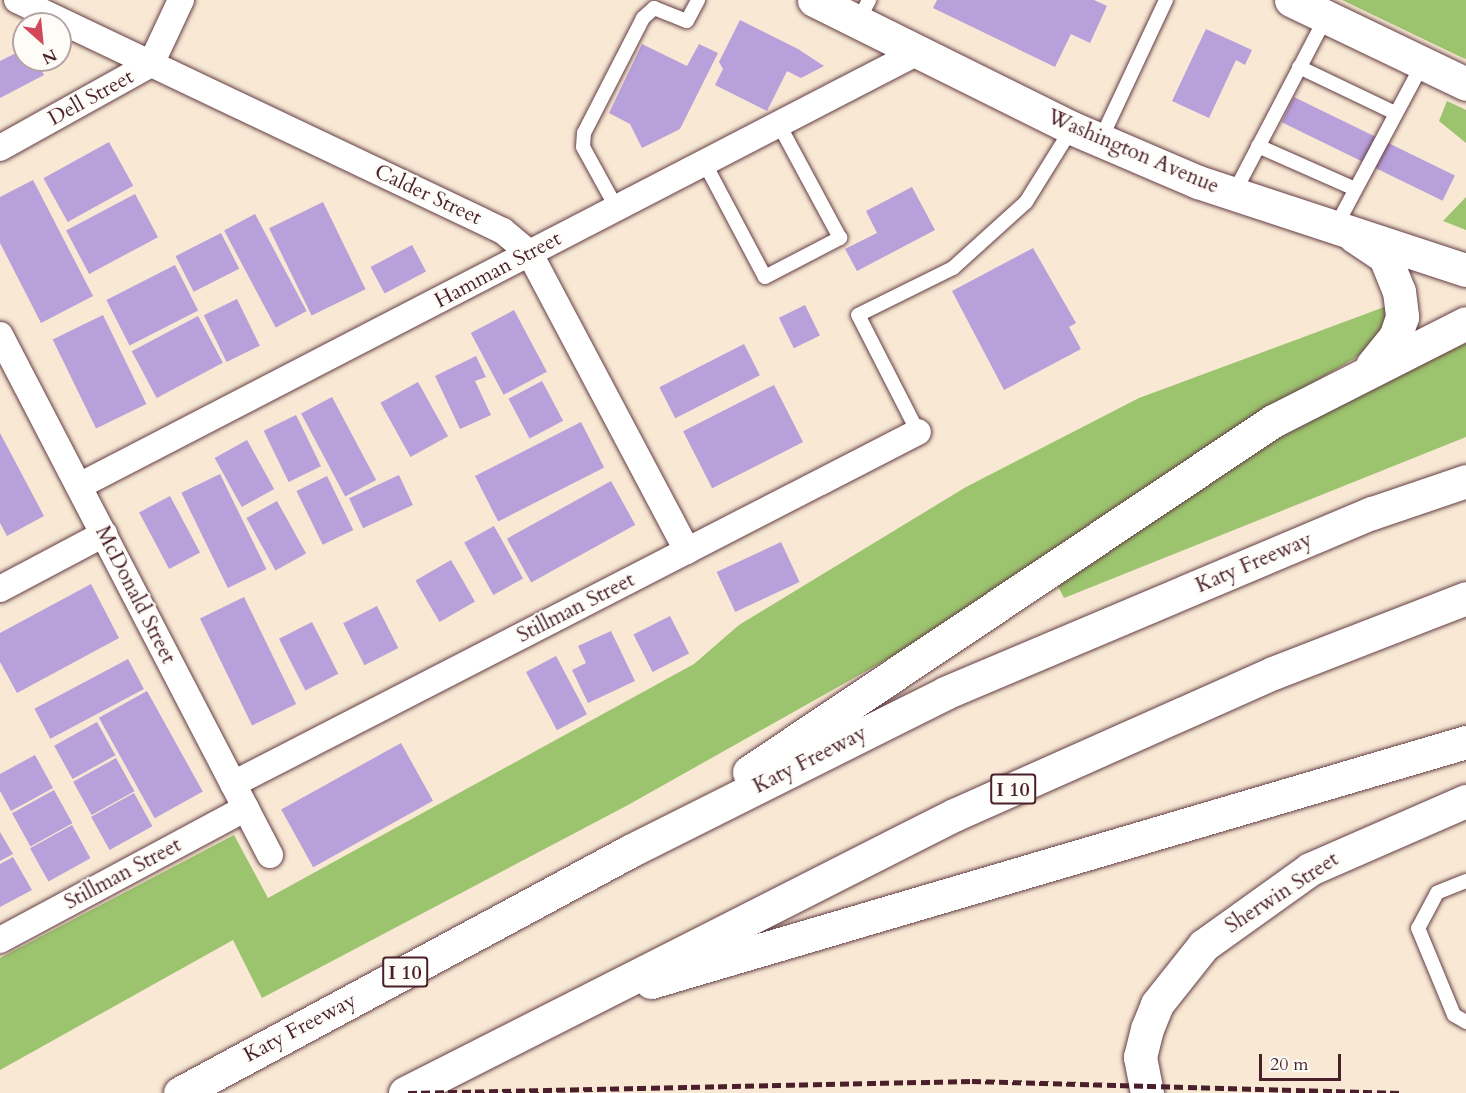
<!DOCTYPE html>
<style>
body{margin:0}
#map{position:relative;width:1466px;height:1093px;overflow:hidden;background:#f8e8d4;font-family:Cardo,serif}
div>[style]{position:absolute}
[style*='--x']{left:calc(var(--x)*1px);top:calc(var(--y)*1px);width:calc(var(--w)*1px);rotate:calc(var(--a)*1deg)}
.green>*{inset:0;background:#9cc36e}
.building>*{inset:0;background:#b8a0db;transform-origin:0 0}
.roads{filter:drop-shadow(0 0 2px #643d44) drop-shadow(0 0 2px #643d44)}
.service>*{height:14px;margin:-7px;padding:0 7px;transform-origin:7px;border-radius:7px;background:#fff}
.minor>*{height:26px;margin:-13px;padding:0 13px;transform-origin:13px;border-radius:13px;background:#fff}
.tertiary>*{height:33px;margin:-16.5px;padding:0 16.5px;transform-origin:16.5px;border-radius:16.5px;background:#fff}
.secondary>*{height:33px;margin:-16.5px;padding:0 16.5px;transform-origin:16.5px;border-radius:16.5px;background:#fff}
.motorway>*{height:33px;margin:-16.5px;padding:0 16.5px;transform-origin:16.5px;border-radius:16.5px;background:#fff}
.rail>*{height:4.5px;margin-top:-2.25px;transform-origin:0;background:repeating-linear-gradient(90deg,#4a1f2b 0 9px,transparent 0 13.5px)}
span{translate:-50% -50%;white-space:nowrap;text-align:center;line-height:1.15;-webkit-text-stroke:4.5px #fdfcf7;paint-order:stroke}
.shield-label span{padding:2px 4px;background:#fdfcf7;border:2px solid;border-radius:4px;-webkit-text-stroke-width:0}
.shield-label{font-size:20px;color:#4a1f2b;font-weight:700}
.street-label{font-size:21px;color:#4a1f2b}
.north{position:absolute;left:12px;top:12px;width:60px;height:60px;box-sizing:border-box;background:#fdfcf7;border:2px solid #b5a4a5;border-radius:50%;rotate:153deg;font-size:16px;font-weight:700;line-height:24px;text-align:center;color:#4a1f2b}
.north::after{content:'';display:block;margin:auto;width:21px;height:27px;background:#d1495b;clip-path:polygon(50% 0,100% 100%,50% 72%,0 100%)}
.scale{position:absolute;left:1259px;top:1054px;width:82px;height:27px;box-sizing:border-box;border:3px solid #4a1f2b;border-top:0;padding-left:8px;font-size:18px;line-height:21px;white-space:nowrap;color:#4a1f2b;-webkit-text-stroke:4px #fdfcf7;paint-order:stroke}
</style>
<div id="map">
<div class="green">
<i style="clip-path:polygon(1342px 0,1466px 0,1466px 59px,1463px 58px)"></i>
<i style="clip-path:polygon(1447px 101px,1466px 110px,1466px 143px,1439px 121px)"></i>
<i style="clip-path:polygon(1466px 197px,1466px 230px,1443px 221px)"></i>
<i style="clip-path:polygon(1387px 306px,1387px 321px,1375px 343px,1357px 357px,1228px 433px,925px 638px,628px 805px,262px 998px,233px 940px,0 1070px,0 958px,234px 835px,268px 898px,694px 664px,739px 625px,966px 487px,1139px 398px)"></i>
<i style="clip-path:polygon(1466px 343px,1466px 437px,1064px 598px,1055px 580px,1272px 439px)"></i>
</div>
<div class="building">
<i style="clip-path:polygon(937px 0,1094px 0,1107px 6px,1090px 43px,1071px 34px,1055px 67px,933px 8px)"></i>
<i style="clip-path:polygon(740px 20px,798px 49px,824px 66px,801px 78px,787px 71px,767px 111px,715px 85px,723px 69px,719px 62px)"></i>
<i style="clip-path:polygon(1206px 29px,1252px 50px,1245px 65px,1236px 60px,1209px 118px,1172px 101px)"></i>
<i style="clip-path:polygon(642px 44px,687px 66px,699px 44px,718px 53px,680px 129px,642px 148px,630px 124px,609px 113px)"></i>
<i style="clip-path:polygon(24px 49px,24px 60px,36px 60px,44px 75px,0 98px,0 61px)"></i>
<i style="left:1294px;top:97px;width:179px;height:28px;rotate:26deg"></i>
<i style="left:109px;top:142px;width:50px;height:75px;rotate:61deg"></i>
<i style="clip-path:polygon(33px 180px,93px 296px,41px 323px,0 243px,0 197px)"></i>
<i style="clip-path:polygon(912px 187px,935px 230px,857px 271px,845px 249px,877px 233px,866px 211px)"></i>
<i style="left:135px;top:194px;width:49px;height:78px;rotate:62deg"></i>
<i style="left:323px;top:202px;width:97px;height:60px;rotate:64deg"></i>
<i style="left:255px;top:214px;width:110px;height:35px;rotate:62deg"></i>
<i style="left:221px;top:233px;width:40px;height:51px;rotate:63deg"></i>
<i style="left:412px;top:245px;width:30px;height:47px;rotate:62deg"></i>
<i style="clip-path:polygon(1033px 248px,1076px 323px,1069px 327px,1081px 349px,1004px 390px,952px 291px)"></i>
<i style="left:175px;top:265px;width:51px;height:77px;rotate:63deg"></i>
<i style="left:237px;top:299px;width:52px;height:37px;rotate:64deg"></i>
<i style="left:805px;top:305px;width:34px;height:29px;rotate:64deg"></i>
<i style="left:514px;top:310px;width:70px;height:49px;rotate:62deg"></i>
<i style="left:103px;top:315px;width:99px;height:56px;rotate:64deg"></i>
<i style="left:198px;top:316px;width:53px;height:75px;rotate:62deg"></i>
<i style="left:744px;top:344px;width:35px;height:95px;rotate:63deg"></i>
<i style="clip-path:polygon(476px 356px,486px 377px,475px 381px,491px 415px,460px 429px,435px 376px)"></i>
<i style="left:542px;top:381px;width:45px;height:38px;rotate:62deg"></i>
<i style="left:418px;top:382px;width:62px;height:43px;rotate:61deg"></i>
<i style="left:774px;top:385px;width:64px;height:102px;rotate:63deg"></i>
<i style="left:332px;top:397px;width:94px;height:35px;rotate:62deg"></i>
<i style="left:296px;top:415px;width:57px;height:36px;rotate:64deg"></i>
<i style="left:581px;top:422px;width:51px;height:119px;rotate:63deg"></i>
<i style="clip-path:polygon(0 433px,44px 516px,7px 536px,0 523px)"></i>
<i style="left:247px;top:440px;width:56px;height:37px;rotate:61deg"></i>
<i style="left:220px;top:474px;width:106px;height:43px;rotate:64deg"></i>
<i style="left:399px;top:475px;width:33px;height:55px;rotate:65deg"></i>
<i style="left:327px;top:476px;width:60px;height:34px;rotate:64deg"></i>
<i style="left:611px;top:481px;width:50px;height:119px;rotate:61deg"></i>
<i style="left:170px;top:496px;width:64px;height:35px;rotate:62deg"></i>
<i style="left:277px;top:501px;width:60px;height:35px;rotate:61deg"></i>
<i style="left:494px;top:526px;width:60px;height:34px;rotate:61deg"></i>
<i style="left:781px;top:542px;width:44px;height:71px;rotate:65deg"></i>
<i style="left:451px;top:560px;width:48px;height:41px;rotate:60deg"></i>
<i style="clip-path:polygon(91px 584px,119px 638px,17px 693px,0 662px,0 633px)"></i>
<i style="left:244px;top:597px;width:119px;height:49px;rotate:64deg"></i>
<i style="left:377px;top:606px;width:47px;height:38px;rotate:63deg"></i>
<i style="left:670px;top:616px;width:42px;height:41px;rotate:63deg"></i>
<i style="left:312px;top:622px;width:58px;height:37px;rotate:63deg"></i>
<i style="clip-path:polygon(611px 631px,635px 681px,588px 703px,572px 670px,586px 663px,578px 646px)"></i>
<i style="left:556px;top:656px;width:66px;height:34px;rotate:62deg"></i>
<i style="left:128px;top:659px;width:34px;height:106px;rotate:62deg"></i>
<i style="left:147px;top:691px;width:115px;height:55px;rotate:61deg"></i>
<i style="left:97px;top:722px;width:38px;height:49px;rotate:61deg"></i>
<i style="left:401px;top:743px;width:66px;height:137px;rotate:61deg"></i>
<i style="clip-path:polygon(35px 755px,53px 788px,11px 811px,0 791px,0 774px)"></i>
<i style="left:116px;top:758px;width:38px;height:49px;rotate:61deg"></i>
<i style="left:54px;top:790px;width:38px;height:48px;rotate:61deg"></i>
<i style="left:134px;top:793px;width:38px;height:49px;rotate:61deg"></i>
<i style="left:72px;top:825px;width:38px;height:48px;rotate:61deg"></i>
<i style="clip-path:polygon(0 832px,13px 854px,0 861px)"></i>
<i style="clip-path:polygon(13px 857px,32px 890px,0 907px,0 864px)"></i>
</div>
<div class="roads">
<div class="service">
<i style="--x:858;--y:21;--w:24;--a:-62"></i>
<i style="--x:1299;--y:67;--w:106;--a:25.6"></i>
<i style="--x:1100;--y:141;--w:156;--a:-64.9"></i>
<i style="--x:1258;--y:146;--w:106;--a:23.9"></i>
<i style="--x:704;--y:162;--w:130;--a:62.1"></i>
<i style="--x:765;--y:277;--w:85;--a:-27.5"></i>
<i style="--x:840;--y:238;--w:131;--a:-118.3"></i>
<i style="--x:1234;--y:193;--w:199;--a:-62.4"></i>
<i style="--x:616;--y:207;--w:68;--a:-118.8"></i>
<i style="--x:583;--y:147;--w:14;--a:-86"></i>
<i style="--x:584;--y:133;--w:129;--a:-62.8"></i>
<i style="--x:643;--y:18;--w:15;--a:-42"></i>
<i style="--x:654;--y:8;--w:35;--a:22"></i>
<i style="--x:687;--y:21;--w:24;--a:-62"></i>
<i style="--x:1335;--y:228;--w:187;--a:-61.9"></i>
<i style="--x:918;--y:432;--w:131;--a:-117.1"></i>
<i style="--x:858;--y:315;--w:106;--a:-26.3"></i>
<i style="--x:953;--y:268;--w:98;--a:-42.1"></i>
<i style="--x:1026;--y:202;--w:87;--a:-58.1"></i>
<i style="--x:1466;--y:881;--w:31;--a:158"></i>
<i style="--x:1437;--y:893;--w:40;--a:118"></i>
<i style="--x:1418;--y:928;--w:94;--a:67.5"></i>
<i style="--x:1454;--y:1015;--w:14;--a:30"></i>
</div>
<div class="minor">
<i style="--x:17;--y:0;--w:538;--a:25.42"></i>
<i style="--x:503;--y:231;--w:35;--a:40"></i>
<i style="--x:530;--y:254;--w:336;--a:62.1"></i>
<i style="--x:0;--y:148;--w:173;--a:-29.1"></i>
<i style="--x:151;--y:64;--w:71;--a:-64.9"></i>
<i style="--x:0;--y:335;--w:586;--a:62.56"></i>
<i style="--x:79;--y:486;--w:942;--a:-27.35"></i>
<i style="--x:0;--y:589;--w:118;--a:-27.9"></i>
<i style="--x:233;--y:784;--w:770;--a:-27.2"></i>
<i style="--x:0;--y:940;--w:279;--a:-28.2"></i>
</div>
<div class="tertiary">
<i style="--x:1147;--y:1093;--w:37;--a:-101"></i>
<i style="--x:1140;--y:1057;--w:29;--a:-76"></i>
<i style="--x:1147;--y:1029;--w:27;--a:-68"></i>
<i style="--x:1157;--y:1004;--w:75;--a:-51.5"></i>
<i style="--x:1204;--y:945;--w:130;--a:-35.6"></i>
<i style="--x:1310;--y:869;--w:170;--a:-23.6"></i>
</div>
<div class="secondary">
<i style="--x:814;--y:0;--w:288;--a:26.4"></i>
<i style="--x:1072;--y:128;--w:137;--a:23.2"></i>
<i style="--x:1198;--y:182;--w:282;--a:18.2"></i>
<i style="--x:1291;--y:0;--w:194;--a:25.6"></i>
</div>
<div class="motorway">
<i style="--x:1354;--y:236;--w:37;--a:34"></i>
<i style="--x:1385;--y:257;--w:37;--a:68"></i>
<i style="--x:1399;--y:291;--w:26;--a:83"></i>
<i style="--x:1402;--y:317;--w:21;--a:109"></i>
<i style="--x:1395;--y:337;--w:36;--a:129"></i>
<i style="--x:749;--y:772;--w:631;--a:-33.82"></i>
<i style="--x:1273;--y:421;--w:216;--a:-26.9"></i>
<i style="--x:651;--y:982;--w:850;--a:-16.41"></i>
<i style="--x:180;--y:1093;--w:511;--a:-28.27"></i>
<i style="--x:630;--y:851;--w:352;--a:-26.6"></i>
<i style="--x:945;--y:693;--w:463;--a:-22.9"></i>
<i style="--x:1372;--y:513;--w:99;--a:-18.8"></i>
<i style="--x:405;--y:1093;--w:615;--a:-26.86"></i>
<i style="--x:954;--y:815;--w:349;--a:-24"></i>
<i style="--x:1273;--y:673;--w:207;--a:-21.2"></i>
</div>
</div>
<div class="rail">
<i style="--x:408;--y:1093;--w:564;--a:-1.22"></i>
<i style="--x:972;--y:1081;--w:430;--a:1.6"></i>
</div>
<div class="shield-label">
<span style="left:1013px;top:789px">I 10</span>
<span style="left:405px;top:972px">I 10</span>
</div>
<div class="street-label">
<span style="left:91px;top:98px;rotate:-29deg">Dell Street</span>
<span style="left:1133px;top:152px;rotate:23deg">Washington Avenue</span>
<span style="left:428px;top:195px;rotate:25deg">Calder Street</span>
<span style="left:498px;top:270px;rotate:-28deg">Hamman Street</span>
<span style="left:1254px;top:563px;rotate:-23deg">Katy Freeway</span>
<span style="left:135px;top:595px;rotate:63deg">McDonald Street</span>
<span style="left:576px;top:608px;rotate:-27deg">Stillman Street</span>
<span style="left:810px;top:760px;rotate:-27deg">Katy Freeway</span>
<span style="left:123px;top:874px;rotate:-28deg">Stillman Street</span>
<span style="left:1282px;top:893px;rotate:-33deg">Sherwin Street</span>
<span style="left:300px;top:1028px;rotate:-28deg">Katy Freeway</span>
</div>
<div class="north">N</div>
<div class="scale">20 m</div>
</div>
